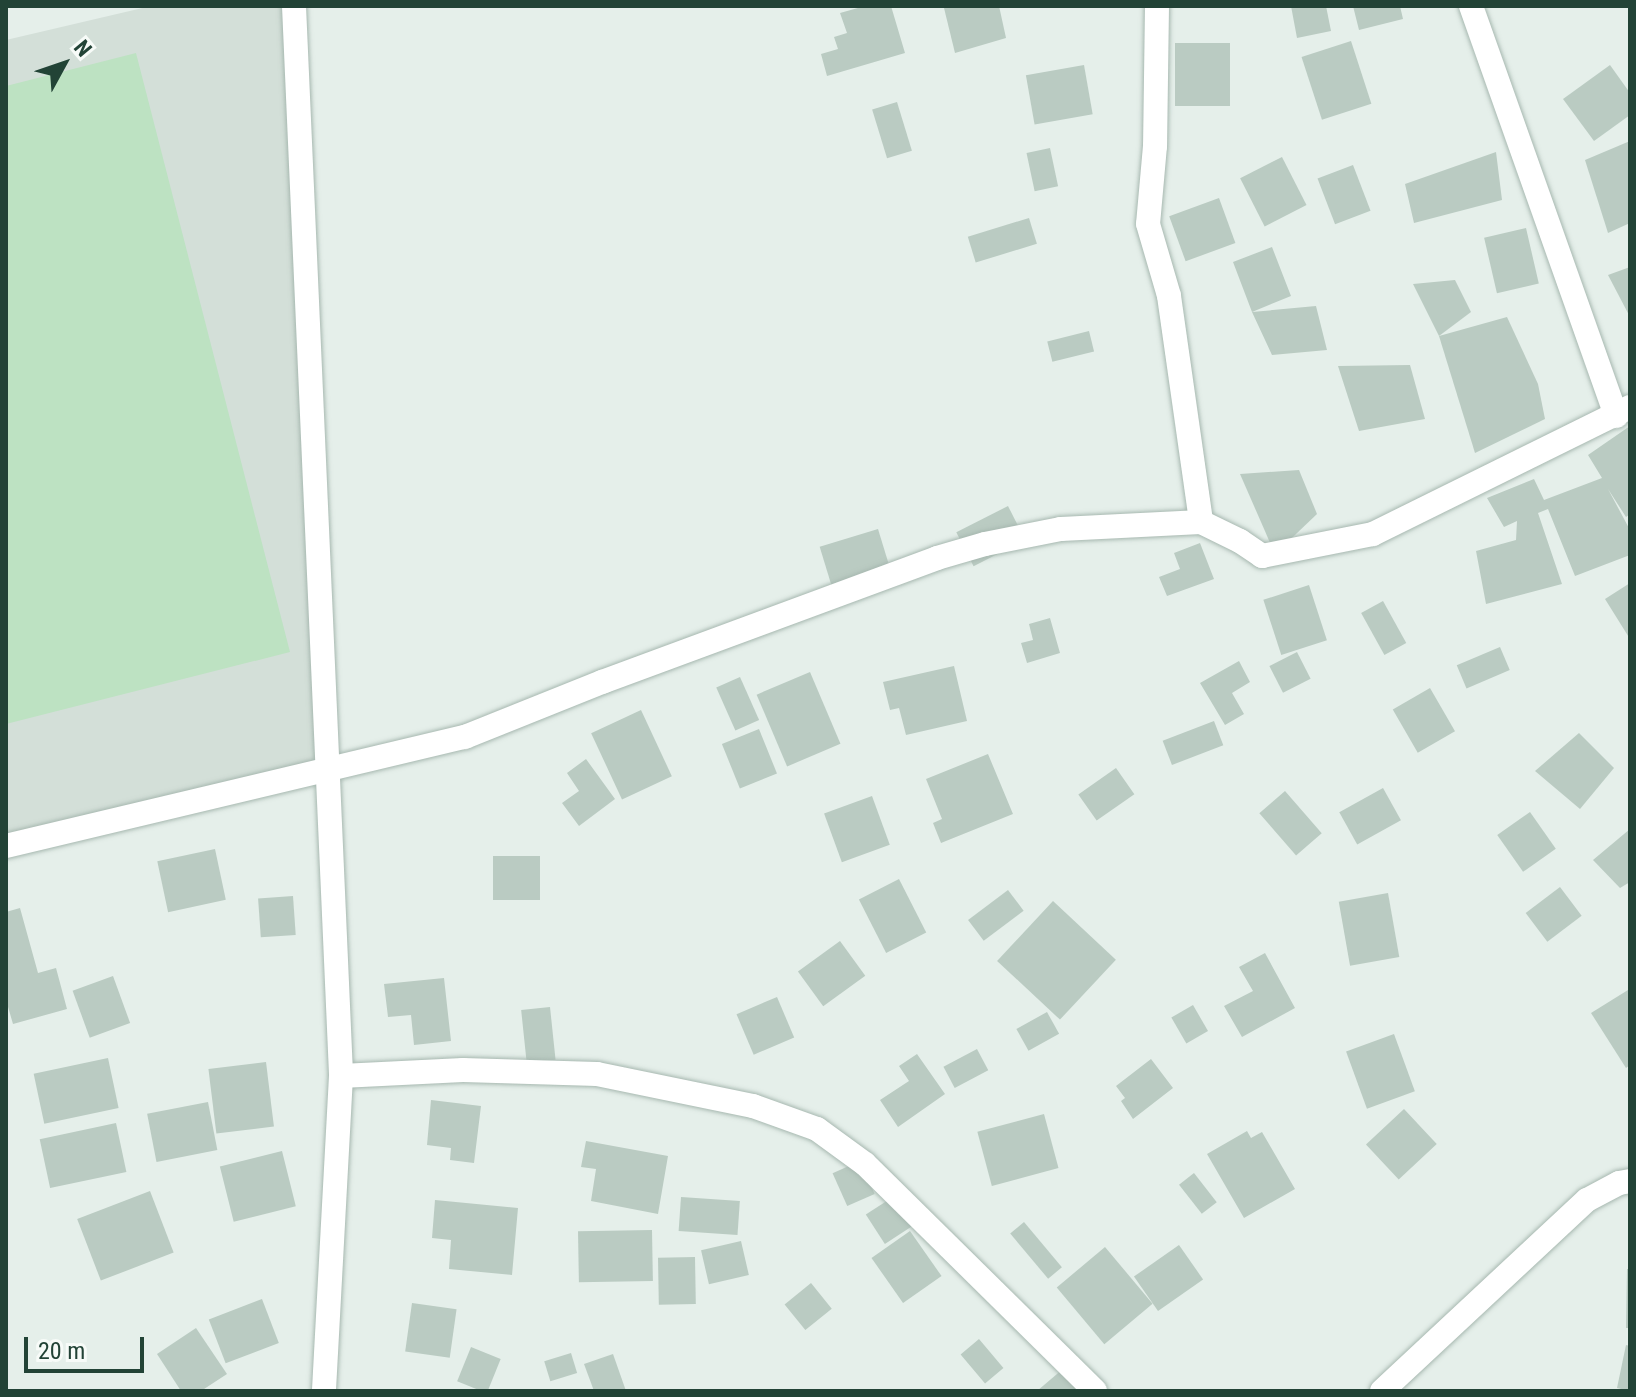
<!DOCTYPE html>
<style>
body{margin:0}
#map{position:relative;width:1636px;height:1397px;overflow:hidden;background:#e5efea;font-family:"Roboto Condensed",sans-serif}
div>[style]{position:absolute}
[style*='--x']{left:calc(var(--x)*1px);top:calc(var(--y)*1px);width:calc(var(--w)*1px);rotate:calc(var(--a)*1deg)}
.built>*{inset:0;background:#d3dfd8}
.green>*{inset:0;background:#bde2c2}
.building>*{inset:0;background:#bacbc2;transform-origin:0 0}
.roads{filter:drop-shadow(0 0 2px #a7b8b0) drop-shadow(0 0 2px #a7b8b0)}
.minor>*{height:24px;margin:-12px;padding:0 12px;transform-origin:12px;border-radius:12px;background:#fff}
span{translate:-50% -50%;white-space:nowrap;text-align:center;line-height:1.15;-webkit-text-stroke:6px #f7fbf8;paint-order:stroke}
.frame{position:absolute;inset:0;border:8px solid #224336;pointer-events:none}
.north{position:absolute;left:24px;top:24px;width:80px;height:80px;-webkit-text-stroke:6px #f7fbf8;paint-order:stroke;rotate:50deg;font-size:22px;font-weight:700;line-height:32px;text-align:center;color:#224336}
.north::after{content:'';display:block;margin:auto;width:28px;height:36px;background:#224336;clip-path:polygon(50% 0,100% 100%,50% 72%,0 100%)}
.scale{position:absolute;left:24px;top:1337px;width:120px;height:36px;box-sizing:border-box;border:4px solid #224336;border-top:0;padding-left:10px;font-size:24px;line-height:28px;white-space:nowrap;color:#224336;-webkit-text-stroke:6px #f7fbf8;paint-order:stroke}
</style>
<div id="map">
<div class="built">
<i style="clip-path:polygon(151px 6px,294px 6px,330px 772px,6px 849px,6px 40px)"></i>
</div>
<div class="green">
<i style="clip-path:polygon(136px 53px,290px 652px,6px 724px,6px 86px)"></i>
</div>
<div class="building">
<i style="clip-path:polygon(865px 6px,891px 6px,905px 53px,827px 76px,821px 54px,838px 49px,834px 37px,847px 33px,840px 13px)"></i>
<i style="clip-path:polygon(950px 6px,999px 6px,1006px 38px,955px 53px,944px 8px)"></i>
<i style="clip-path:polygon(1291px 6px,1326px 6px,1331px 31px,1297px 38px)"></i>
<i style="clip-path:polygon(1353px 6px,1400px 6px,1403px 19px,1359px 30px)"></i>
<i style="left:1351px;top:41px;width:66px;height:52px;rotate:72deg"></i>
<i style="left:1175px;top:43px;width:55px;height:63px"></i>
<i style="left:1084px;top:65px;width:50px;height:59px;rotate:80deg"></i>
<i style="clip-path:polygon(1610px 65px,1630px 93px,1630px 115px,1594px 141px,1563px 99px)"></i>
<i style="left:897px;top:102px;width:51px;height:26px;rotate:73deg"></i>
<i style="clip-path:polygon(1630px 141px,1630px 223px,1608px 233px,1585px 160px)"></i>
<i style="left:1050px;top:148px;width:39px;height:24px;rotate:78deg"></i>
<i style="clip-path:polygon(1496px 152px,1502px 200px,1414px 223px,1405px 184px)"></i>
<i style="left:1282px;top:157px;width:54px;height:47px;rotate:63deg"></i>
<i style="left:1353px;top:165px;width:49px;height:38px;rotate:69deg"></i>
<i style="left:1219px;top:198px;width:48px;height:53px;rotate:70deg"></i>
<i style="left:1029px;top:218px;width:27px;height:64px;rotate:73deg"></i>
<i style="left:1526px;top:228px;width:57px;height:43px;rotate:77deg"></i>
<i style="clip-path:polygon(1272px 247px,1291px 296px,1252px 312px,1316px 306px,1327px 350px,1272px 355px,1252px 312px,1233px 262px)"></i>
<i style="clip-path:polygon(1630px 267px,1630px 317px,1608px 275px)"></i>
<i style="clip-path:polygon(1455px 280px,1471px 312px,1439px 336px,1413px 284px)"></i>
<i style="clip-path:polygon(1507px 317px,1538px 384px,1545px 419px,1475px 453px,1439px 336px)"></i>
<i style="left:1089px;top:331px;width:21px;height:43px;rotate:76deg"></i>
<i style="clip-path:polygon(1410px 365px,1425px 419px,1359px 431px,1338px 366px)"></i>
<i style="clip-path:polygon(1630px 426px,1630px 514px,1626px 517px,1608px 489px,1630px 530px,1630px 555px,1575px 576px,1548px 509px,1538px 513px,1562px 584px,1486px 604px,1476px 551px,1516px 540px,1517px 521px,1504px 527px,1487px 498px,1534px 479px,1544px 500px,1602px 478px,1588px 455px)"></i>
<i style="clip-path:polygon(1299px 470px,1317px 514px,1275px 554px,1240px 474px)"></i>
<i style="left:1008px;top:506px;width:38px;height:58px;rotate:63deg"></i>
<i style="left:878px;top:529px;width:58px;height:61px;rotate:73deg"></i>
<i style="clip-path:polygon(1200px 543px,1214px 579px,1167px 596px,1159px 577px,1180px 569px,1174px 553px)"></i>
<i style="clip-path:polygon(1630px 583px,1630px 639px,1605px 599px)"></i>
<i style="left:1309px;top:585px;width:58px;height:48px;rotate:72deg"></i>
<i style="left:1383px;top:601px;width:48px;height:25px;rotate:61deg"></i>
<i style="clip-path:polygon(1050px 618px,1060px 653px,1027px 663px,1021px 643px,1033px 640px,1029px 624px)"></i>
<i style="left:1500px;top:647px;width:25px;height:47px;rotate:67deg"></i>
<i style="left:1297px;top:652px;width:30px;height:31px;rotate:63deg"></i>
<i style="clip-path:polygon(1239px 661px,1250px 682px,1232px 693px,1244px 714px,1225px 725px,1200px 683px)"></i>
<i style="clip-path:polygon(954px 666px,967px 721px,906px 735px,899px 708px,890px 710px,883px 682px)"></i>
<i style="left:810px;top:672px;width:78px;height:58px;rotate:67deg"></i>
<i style="left:740px;top:677px;width:47px;height:26px;rotate:66deg"></i>
<i style="left:1430px;top:688px;width:50px;height:43px;rotate:60deg"></i>
<i style="left:641px;top:710px;width:73px;height:55px;rotate:65deg"></i>
<i style="left:1214px;top:721px;width:26px;height:55px;rotate:69deg"></i>
<i style="left:759px;top:729px;width:48px;height:40px;rotate:68deg"></i>
<i style="clip-path:polygon(1579px 733px,1614px 768px,1580px 809px,1535px 771px)"></i>
<i style="clip-path:polygon(988px 754px,1013px 814px,941px 843px,933px 823px,942px 819px,926px 779px)"></i>
<i style="clip-path:polygon(586px 759px,615px 799px,579px 826px,562px 803px,579px 791px,567px 773px)"></i>
<i style="left:1116px;top:768px;width:32px;height:46px;rotate:55deg"></i>
<i style="left:1383px;top:788px;width:37px;height:50px;rotate:61deg"></i>
<i style="left:1285px;top:791px;width:56px;height:34px;rotate:49deg"></i>
<i style="left:872px;top:796px;width:52px;height:51px;rotate:70deg"></i>
<i style="left:1530px;top:812px;width:45px;height:40px;rotate:55deg"></i>
<i style="clip-path:polygon(1630px 829px,1630px 882px,1620px 888px,1593px 860px)"></i>
<i style="left:215px;top:849px;width:52px;height:59px;rotate:78deg"></i>
<i style="left:493px;top:856px;width:47px;height:44px"></i>
<i style="left:899px;top:879px;width:60px;height:45px;rotate:63deg"></i>
<i style="left:1560px;top:887px;width:36px;height:43px;rotate:53deg"></i>
<i style="left:1008px;top:890px;width:26px;height:50px;rotate:53deg"></i>
<i style="left:1388px;top:893px;width:65px;height:50px;rotate:80deg"></i>
<i style="left:293px;top:896px;width:39px;height:35px;rotate:86deg"></i>
<i style="left:1053px;top:901px;width:86px;height:82px;rotate:43deg"></i>
<i style="clip-path:polygon(20px 908px,38px 973px,56px 968px,67px 1009px,13px 1024px,6px 1000px,6px 912px)"></i>
<i style="left:840px;top:941px;width:43px;height:52px;rotate:54deg"></i>
<i style="clip-path:polygon(1265px 953px,1295px 1008px,1242px 1037px,1224px 1006px,1253px 991px,1239px 967px)"></i>
<i style="left:113px;top:976px;width:50px;height:43px;rotate:70deg"></i>
<i style="clip-path:polygon(444px 978px,451px 1041px,414px 1045px,411px 1015px,388px 1017px,384px 984px)"></i>
<i style="clip-path:polygon(1628px 990px,1630px 1065px,1626px 1068px,1591px 1013px)"></i>
<i style="left:777px;top:997px;width:44px;height:44px;rotate:67deg"></i>
<i style="left:1193px;top:1005px;width:30px;height:25px;rotate:60deg"></i>
<i style="left:550px;top:1007px;width:53px;height:29px;rotate:84deg"></i>
<i style="left:1047px;top:1012px;width:25px;height:35px;rotate:61deg"></i>
<i style="left:1394px;top:1034px;width:61px;height:51px;rotate:70deg"></i>
<i style="left:977px;top:1049px;width:24px;height:38px;rotate:62deg"></i>
<i style="clip-path:polygon(917px 1054px,945px 1094px,898px 1127px,880px 1100px,909px 1081px,899px 1066px)"></i>
<i style="left:108px;top:1058px;width:51px;height:76px;rotate:78deg"></i>
<i style="clip-path:polygon(1151px 1059px,1173px 1088px,1133px 1119px,1121px 1101px,1125px 1098px,1116px 1086px)"></i>
<i style="left:266px;top:1062px;width:65px;height:58px;rotate:83deg"></i>
<i style="clip-path:polygon(431px 1100px,481px 1106px,474px 1163px,450px 1160px,451px 1148px,427px 1145px)"></i>
<i style="left:208px;top:1102px;width:49px;height:62px;rotate:79deg"></i>
<i style="left:1404px;top:1109px;width:48px;height:52px;rotate:47deg"></i>
<i style="left:1044px;top:1114px;width:56px;height:69px;rotate:75deg"></i>
<i style="left:116px;top:1123px;width:50px;height:78px;rotate:78deg"></i>
<i style="clip-path:polygon(1247px 1131px,1251px 1138px,1262px 1132px,1295px 1189px,1244px 1218px,1207px 1154px)"></i>
<i style="clip-path:polygon(586px 1141px,668px 1156px,658px 1214px,591px 1201px,596px 1169px,581px 1167px)"></i>
<i style="left:282px;top:1151px;width:57px;height:64px;rotate:76deg"></i>
<i style="left:860px;top:1161px;width:36px;height:30px;rotate:66deg"></i>
<i style="left:1194px;top:1173px;width:37px;height:19px;rotate:52deg"></i>
<i style="left:150px;top:1191px;width:66px;height:78px;rotate:69deg"></i>
<i style="left:896px;top:1195px;width:35px;height:36px;rotate:57deg"></i>
<i style="left:681px;top:1197px;width:59px;height:34px;rotate:4deg"></i>
<i style="clip-path:polygon(435px 1200px,518px 1208px,512px 1275px,449px 1269px,451px 1240px,432px 1238px)"></i>
<i style="left:1024px;top:1222px;width:59px;height:18px;rotate:50deg"></i>
<i style="left:652px;top:1230px;width:51px;height:74px;rotate:89deg"></i>
<i style="left:910px;top:1231px;width:55px;height:47px;rotate:55deg"></i>
<i style="left:741px;top:1241px;width:35px;height:41px;rotate:77deg"></i>
<i style="left:1179px;top:1245px;width:42px;height:55px;rotate:55deg"></i>
<i style="left:1105px;top:1247px;width:74px;height:63px;rotate:50deg"></i>
<i style="left:695px;top:1257px;width:47px;height:37px;rotate:89deg"></i>
<i style="clip-path:polygon(1627px 1269px,1630px 1269px,1630px 1328px,1626px 1328px)"></i>
<i style="left:811px;top:1283px;width:33px;height:34px;rotate:51deg"></i>
<i style="left:262px;top:1299px;width:47px;height:57px;rotate:69deg"></i>
<i style="left:412px;top:1303px;width:45px;height:49px;rotate:8deg"></i>
<i style="clip-path:polygon(196px 1328px,227px 1374px,201px 1391px,181px 1391px,157px 1354px)"></i>
<i style="left:979px;top:1339px;width:38px;height:24px;rotate:50deg"></i>
<i style="clip-path:polygon(1626px 1345px,1630px 1346px,1630px 1391px,1617px 1388px)"></i>
<i style="left:471px;top:1347px;width:32px;height:37px;rotate:22deg"></i>
<i style="left:571px;top:1353px;width:21px;height:28px;rotate:73deg"></i>
<i style="clip-path:polygon(613px 1354px,626px 1391px,594px 1391px,584px 1364px)"></i>
<i style="clip-path:polygon(1077px 1357px,1097px 1391px,1037px 1391px)"></i>
</div>
<div class="roads">
<div class="minor">
<i style="--x:294;--y:6;--w:1071;--a:87.48"></i>
<i style="--x:341;--y:1076;--w:315;--a:93.1"></i>
<i style="--x:1157;--y:6;--w:140;--a:90.8"></i>
<i style="--x:1155;--y:146;--w:78;--a:95.1"></i>
<i style="--x:1148;--y:224;--w:75;--a:73.7"></i>
<i style="--x:1169;--y:296;--w:228;--a:81.9"></i>
<i style="--x:1471;--y:6;--w:435;--a:70.5"></i>
<i style="--x:6;--y:846;--w:472;--a:-13.4"></i>
<i style="--x:465;--y:737;--w:148;--a:-21.9"></i>
<i style="--x:602;--y:682;--w:357;--a:-20.3"></i>
<i style="--x:937;--y:558;--w:50;--a:-16.3"></i>
<i style="--x:985;--y:544;--w:77;--a:-11.2"></i>
<i style="--x:1061;--y:529;--w:140;--a:-2.9"></i>
<i style="--x:1201;--y:522;--w:43;--a:26"></i>
<i style="--x:1240;--y:541;--w:27;--a:34"></i>
<i style="--x:1262;--y:556;--w:113;--a:-11.2"></i>
<i style="--x:1373;--y:534;--w:287;--a:-26.3"></i>
<i style="--x:341;--y:1076;--w:122;--a:-2.8"></i>
<i style="--x:463;--y:1070;--w:134;--a:1.7"></i>
<i style="--x:597;--y:1074;--w:159;--a:11.6"></i>
<i style="--x:753;--y:1106;--w:68;--a:19.8"></i>
<i style="--x:817;--y:1129;--w:59;--a:36.1"></i>
<i style="--x:865;--y:1164;--w:323;--a:44.6"></i>
<i style="--x:1382;--y:1391;--w:280;--a:-43"></i>
<i style="--x:1587;--y:1200;--w:36;--a:-28"></i>
<i style="--x:1619;--y:1183;--w:11;--a:-10"></i>
</div>
</div>
<div class="frame"></div>
<div class="north">N</div>
<div class="scale">20 m</div>
</div>
